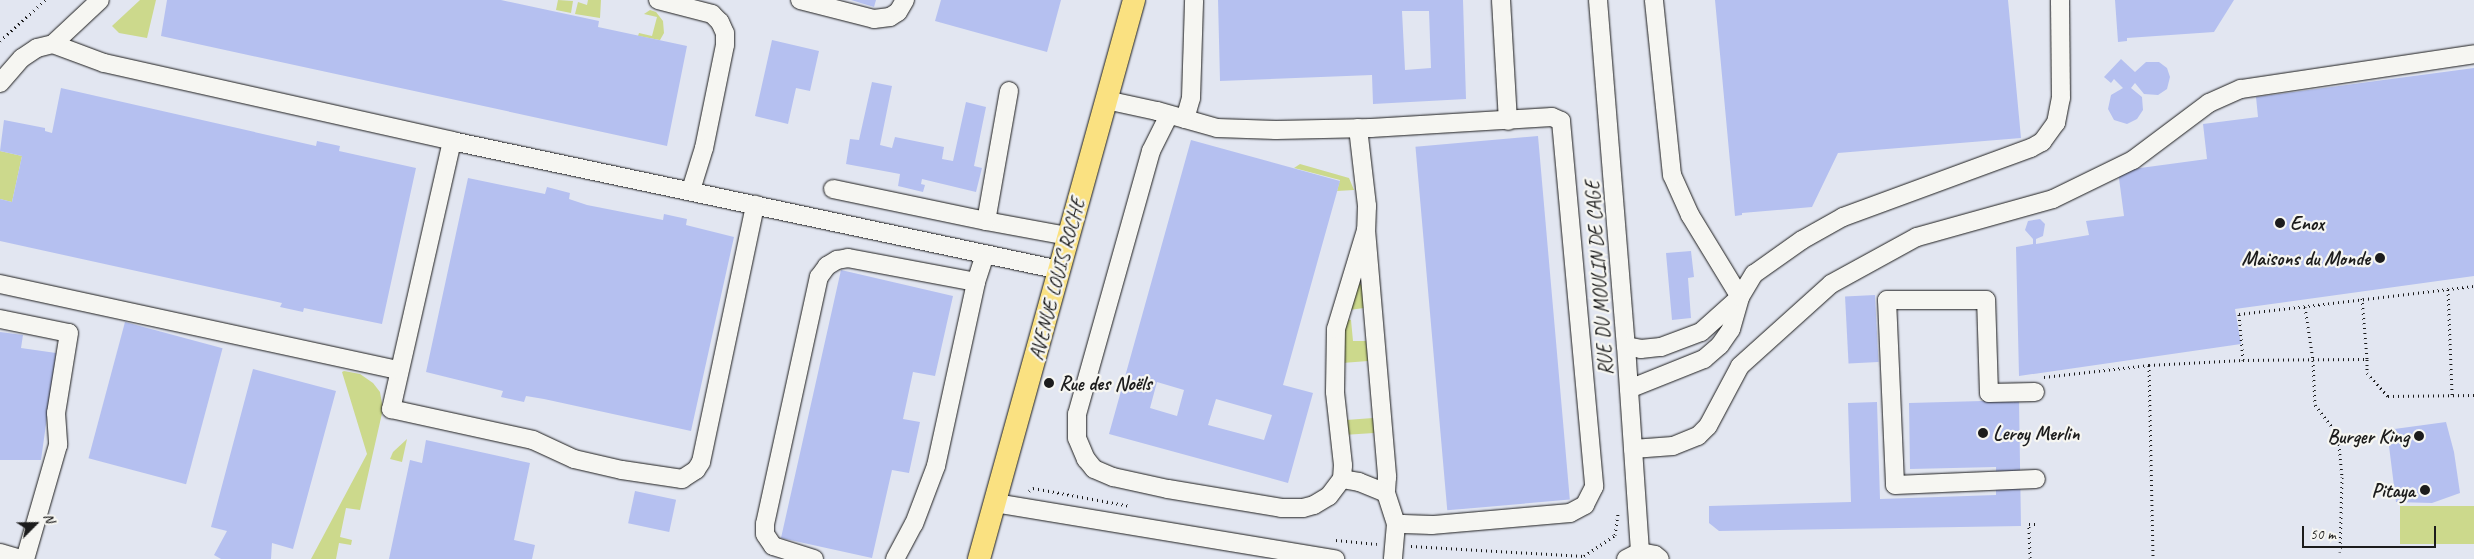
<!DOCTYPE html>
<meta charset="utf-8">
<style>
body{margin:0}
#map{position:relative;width:2474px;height:559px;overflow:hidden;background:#f6f6f2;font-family:Caveat,sans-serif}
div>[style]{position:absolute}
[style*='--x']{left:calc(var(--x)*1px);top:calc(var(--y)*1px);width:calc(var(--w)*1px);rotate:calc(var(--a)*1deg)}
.built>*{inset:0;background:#e2e6f1;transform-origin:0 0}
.green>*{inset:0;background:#ccd98c;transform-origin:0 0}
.building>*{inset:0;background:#b5c0f0;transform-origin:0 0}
.path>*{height:3px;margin-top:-1.5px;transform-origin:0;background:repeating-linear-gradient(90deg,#1c1c1c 0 1px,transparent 0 5px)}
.roads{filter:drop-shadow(0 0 1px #1c1c1c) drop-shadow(0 0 1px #1c1c1c)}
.minor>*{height:18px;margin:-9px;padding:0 9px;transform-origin:9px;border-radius:9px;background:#f6f6f2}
.major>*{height:22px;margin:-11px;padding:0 11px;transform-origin:11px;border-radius:11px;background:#fae181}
.dots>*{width:14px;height:14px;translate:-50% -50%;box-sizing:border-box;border:2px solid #f6f6f2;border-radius:50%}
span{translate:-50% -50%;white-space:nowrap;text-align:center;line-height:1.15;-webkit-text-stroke:4.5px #f6f6f2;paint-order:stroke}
.poi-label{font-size:20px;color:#1c1c1c;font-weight:700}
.left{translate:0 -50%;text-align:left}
.right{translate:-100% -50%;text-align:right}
.street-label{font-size:20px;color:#1c1c1c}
.north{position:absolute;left:10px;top:499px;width:50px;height:50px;-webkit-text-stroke:4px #f6f6f2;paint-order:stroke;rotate:67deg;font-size:14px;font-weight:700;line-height:20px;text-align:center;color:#1c1c1c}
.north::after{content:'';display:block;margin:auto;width:18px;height:22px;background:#1c1c1c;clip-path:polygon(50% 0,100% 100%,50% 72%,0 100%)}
.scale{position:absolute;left:2302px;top:526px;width:134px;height:22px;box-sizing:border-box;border:2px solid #1c1c1c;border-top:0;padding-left:6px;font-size:15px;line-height:18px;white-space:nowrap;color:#1c1c1c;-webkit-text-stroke:4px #f6f6f2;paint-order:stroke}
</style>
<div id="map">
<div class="built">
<i style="left:0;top:0;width:2474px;height:559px"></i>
</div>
<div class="green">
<i style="clip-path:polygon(140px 0,156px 0,147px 38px,119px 33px,112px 26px)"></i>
<i style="clip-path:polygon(558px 0,573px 1px,571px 13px,556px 10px)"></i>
<i style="clip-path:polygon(588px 0,601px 0,600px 18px,575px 14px,578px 2px,587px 5px)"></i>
<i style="clip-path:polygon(650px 10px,656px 12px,663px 21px,664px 33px,660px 40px,638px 36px,639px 33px,652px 36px,657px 17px,644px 14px)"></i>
<i style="clip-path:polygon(0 151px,22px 156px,12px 202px,0 199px)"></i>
<i style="clip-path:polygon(1300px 164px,1349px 178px,1354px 190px,1337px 191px,1340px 180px,1294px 168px)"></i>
<i style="clip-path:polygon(1358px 283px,1362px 285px,1364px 308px,1349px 310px)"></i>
<i style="clip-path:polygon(1347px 319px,1351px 320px,1353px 341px,1366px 341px,1368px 361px,1342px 363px,1343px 333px)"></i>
<i style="clip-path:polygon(344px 371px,360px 374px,373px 383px,380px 392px,383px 409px,360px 510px,346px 508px,340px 537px,352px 540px,351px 545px,339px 543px,336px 559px,311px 559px,367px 454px,342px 372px)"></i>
<i style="left:1373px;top:418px;width:15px;height:27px;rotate:86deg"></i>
<i style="clip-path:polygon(407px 439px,402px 462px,390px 459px,393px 452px)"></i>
<i style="left:2474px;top:506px;width:38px;height:74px;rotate:90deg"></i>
</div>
<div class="building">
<i style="clip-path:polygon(167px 0,501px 0,599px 21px,598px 27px,687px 46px,667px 146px,161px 36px)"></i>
<i style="clip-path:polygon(851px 0,876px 0,874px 7px)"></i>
<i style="clip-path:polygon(941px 0,1061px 0,1047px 52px,935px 21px)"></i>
<i style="clip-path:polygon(evenodd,1218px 0,1463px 0,1466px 99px,1373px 104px,1372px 75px,1220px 81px,1218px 0,1402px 11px,1429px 11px,1431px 68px,1405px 70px,1402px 11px)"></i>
<i style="clip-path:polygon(1715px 0,2008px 0,2021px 138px,1838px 153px,1812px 207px,1742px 213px,1742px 215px,1735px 216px)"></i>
<i style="clip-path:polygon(2115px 0,2234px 0,2214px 32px,2127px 38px,2127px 41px,2118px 42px)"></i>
<i style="clip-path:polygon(772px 40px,819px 51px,810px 91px,796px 88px,788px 124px,755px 116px)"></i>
<i style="clip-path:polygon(2121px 59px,2135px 72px,2146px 62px,2159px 62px,2167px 68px,2170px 77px,2167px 89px,2158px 95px,2144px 94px,2135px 83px,2131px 88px,2142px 97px,2143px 110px,2137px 119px,2127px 124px,2114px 120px,2108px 109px,2111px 95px,2123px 88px,2114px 79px,2111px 83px,2104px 77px)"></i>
<i style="clip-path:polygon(2474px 68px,2474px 276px,2235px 309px,2241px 344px,2019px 376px,2016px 247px,2033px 244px,2033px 239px,2025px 230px,2028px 221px,2040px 219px,2045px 224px,2043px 236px,2036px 239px,2036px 244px,2089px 235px,2086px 221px,2124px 216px,2118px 171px,2207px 159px,2203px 124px,2258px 117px,2256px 97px)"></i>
<i style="clip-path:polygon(872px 82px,892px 86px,880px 145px,892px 148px,895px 137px,944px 147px,942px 159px,953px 161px,966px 102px,986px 107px,974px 166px,982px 168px,976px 192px,922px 179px,921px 184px,925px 185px,923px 192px,898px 186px,900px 174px,846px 164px,850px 139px,859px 140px)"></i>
<i style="clip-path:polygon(61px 88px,316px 146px,317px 141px,340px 146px,339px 151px,416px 168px,382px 324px,304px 308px,303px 312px,280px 307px,282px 303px,0 241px,0 199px,12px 202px,22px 156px,0 151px,4px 120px,45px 128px,45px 131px,52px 133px)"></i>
<i style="left:1538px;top:136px;width:365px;height:123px;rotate:85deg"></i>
<i style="clip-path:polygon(evenodd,1191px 140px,1340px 181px,1283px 385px,1313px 393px,1288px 483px,1109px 434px,1191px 140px,1157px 382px,1184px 390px,1177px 416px,1150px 408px,1157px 382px,1191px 140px,1216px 399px,1272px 415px,1264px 440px,1208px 425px,1216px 399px)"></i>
<i style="clip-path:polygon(468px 178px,545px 194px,547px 187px,570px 193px,569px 199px,587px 205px,663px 220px,664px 214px,687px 219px,686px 225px,734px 237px,691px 431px,544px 399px,526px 396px,524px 402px,501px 397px,503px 391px,426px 372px)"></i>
<i style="clip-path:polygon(1691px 251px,1694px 277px,1688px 278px,1691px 318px,1672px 320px,1666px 253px)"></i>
<i style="clip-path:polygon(841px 270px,953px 296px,935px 376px,913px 372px,903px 419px,920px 422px,909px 473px,892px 470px,872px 558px,781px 538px)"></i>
<i style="left:1875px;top:295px;width:67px;height:30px;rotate:87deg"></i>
<i style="left:125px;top:322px;width:101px;height:141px;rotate:15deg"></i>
<i style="clip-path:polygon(0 332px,23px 335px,21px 348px,56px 353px,41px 460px,0 460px)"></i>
<i style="clip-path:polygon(253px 369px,336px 391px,293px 549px,272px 543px,271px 559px,221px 559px,214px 555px,227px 531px,211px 527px)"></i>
<i style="clip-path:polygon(2019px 400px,2021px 526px,1719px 531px,1709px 523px,1709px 506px,1851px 502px,1848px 403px,1877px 402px,1880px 499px,1996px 495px,1996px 467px,1910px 469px,1909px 403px)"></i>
<i style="clip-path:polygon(2446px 422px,2454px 452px,2460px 493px,2432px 503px,2396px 502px,2387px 430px)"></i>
<i style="clip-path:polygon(426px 440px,530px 463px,514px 540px,535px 545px,532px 559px,389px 559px,410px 460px,422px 463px)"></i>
<i style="left:635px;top:491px;width:42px;height:33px;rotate:12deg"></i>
</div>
<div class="path">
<i style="--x:0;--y:41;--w:61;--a:-42.3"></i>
<i style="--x:2448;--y:289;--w:106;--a:87.8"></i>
<i style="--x:2362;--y:298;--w:61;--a:85.3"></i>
<i style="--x:2305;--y:307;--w:54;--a:81.4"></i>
<i style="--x:2313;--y:360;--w:45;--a:87.5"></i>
<i style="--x:2315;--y:405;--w:37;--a:52"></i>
<i style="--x:2338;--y:434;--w:43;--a:84.7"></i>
<i style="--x:2342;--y:477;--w:75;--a:91.5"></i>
<i style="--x:2243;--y:360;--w:46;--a:-95"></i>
<i style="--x:2239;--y:314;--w:237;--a:-6.8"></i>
<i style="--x:2149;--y:365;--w:191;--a:88.8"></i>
<i style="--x:2044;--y:377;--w:106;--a:-6.5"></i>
<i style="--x:2149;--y:365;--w:94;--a:-3"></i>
<i style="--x:2243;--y:360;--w:124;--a:-0.5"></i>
<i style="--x:2367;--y:359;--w:14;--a:90"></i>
<i style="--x:2367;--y:373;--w:31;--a:48"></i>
<i style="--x:2388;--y:396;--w:86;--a:-0.7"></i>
<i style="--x:1029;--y:491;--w:5;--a:-37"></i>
<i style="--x:1033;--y:488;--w:99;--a:10.5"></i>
<i style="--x:1336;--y:540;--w:41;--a:5.6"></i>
<i style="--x:1411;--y:546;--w:173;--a:3.3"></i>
<i style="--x:1584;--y:556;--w:37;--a:-34"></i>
<i style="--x:1615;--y:535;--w:22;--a:-82"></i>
<i style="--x:2030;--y:558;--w:34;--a:-92"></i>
<i style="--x:2029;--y:524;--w:7;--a:0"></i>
</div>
<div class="roads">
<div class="minor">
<i style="--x:658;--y:0;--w:56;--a:14.5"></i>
<i style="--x:712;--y:14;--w:11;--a:45"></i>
<i style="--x:720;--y:22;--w:12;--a:66"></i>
<i style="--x:725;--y:33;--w:12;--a:90"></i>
<i style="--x:725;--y:45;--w:105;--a:101.5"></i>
<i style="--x:704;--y:148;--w:44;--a:107.2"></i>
<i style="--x:800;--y:0;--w:76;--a:14.4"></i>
<i style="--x:874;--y:19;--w:16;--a:-7"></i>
<i style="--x:890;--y:17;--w:9;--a:-32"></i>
<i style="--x:898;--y:12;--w:14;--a:-60"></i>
<i style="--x:1501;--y:0;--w:121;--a:86.7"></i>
<i style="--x:1598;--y:0;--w:347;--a:85.4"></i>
<i style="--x:1626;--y:346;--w:206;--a:86.1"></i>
<i style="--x:53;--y:44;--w:64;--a:-43.1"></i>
<i style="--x:0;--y:83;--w:33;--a:-49"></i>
<i style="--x:22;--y:58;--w:18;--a:-34"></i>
<i style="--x:37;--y:48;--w:16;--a:-14"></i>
<i style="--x:53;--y:44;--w:54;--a:20.4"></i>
<i style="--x:104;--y:63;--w:357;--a:12.6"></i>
<i style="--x:452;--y:141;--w:622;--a:11.98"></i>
<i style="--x:1009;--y:91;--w:132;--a:100"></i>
<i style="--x:986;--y:221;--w:83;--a:10.4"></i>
<i style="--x:1106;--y:100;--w:52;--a:12.2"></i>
<i style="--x:1157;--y:111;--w:62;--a:15.8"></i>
<i style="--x:1217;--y:128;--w:59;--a:1.9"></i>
<i style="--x:1276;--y:130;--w:95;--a:-1.2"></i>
<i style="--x:1371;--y:128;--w:181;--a:-3.5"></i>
<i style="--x:1552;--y:117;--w:10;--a:24"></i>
<i style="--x:1561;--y:121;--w:367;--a:84.8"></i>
<i style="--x:1594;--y:487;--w:20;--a:117"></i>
<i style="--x:1585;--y:505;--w:17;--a:152"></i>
<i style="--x:1570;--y:513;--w:139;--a:175"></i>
<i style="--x:1432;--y:525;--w:36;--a:-178"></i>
<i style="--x:1169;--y:115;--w:40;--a:116.6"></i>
<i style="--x:1151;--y:151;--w:273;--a:105.7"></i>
<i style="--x:1077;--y:414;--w:24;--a:90"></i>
<i style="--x:1077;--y:438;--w:23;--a:67"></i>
<i style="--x:1086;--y:459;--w:13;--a:51"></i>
<i style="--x:1094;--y:469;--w:21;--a:23"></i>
<i style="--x:1113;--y:477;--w:56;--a:12.3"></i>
<i style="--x:1168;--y:489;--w:115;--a:9.5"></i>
<i style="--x:1281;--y:508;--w:22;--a:0"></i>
<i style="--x:1303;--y:508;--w:11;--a:-15"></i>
<i style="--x:1314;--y:505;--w:17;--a:-31"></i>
<i style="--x:1329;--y:496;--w:21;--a:-53"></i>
<i style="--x:1342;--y:479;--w:14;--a:-86"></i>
<i style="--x:1343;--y:465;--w:73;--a:-96.3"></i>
<i style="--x:1335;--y:392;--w:63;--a:-89.1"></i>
<i style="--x:1336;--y:329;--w:103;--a:-73.1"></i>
<i style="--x:1185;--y:119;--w:22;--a:-74"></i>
<i style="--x:1191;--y:98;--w:98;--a:-88.2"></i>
<i style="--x:1358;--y:128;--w:79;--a:83.4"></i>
<i style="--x:1367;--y:206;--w:24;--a:92"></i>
<i style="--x:1366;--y:230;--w:248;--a:85.1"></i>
<i style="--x:1387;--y:477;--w:16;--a:94"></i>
<i style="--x:452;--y:141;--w:275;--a:102.8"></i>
<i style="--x:391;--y:409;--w:145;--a:12.3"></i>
<i style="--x:533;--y:440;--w:45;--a:24.9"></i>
<i style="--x:574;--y:459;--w:49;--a:12.9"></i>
<i style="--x:622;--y:470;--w:61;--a:8.5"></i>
<i style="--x:682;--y:479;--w:17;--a:-33"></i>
<i style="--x:696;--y:470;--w:9;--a:-58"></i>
<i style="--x:701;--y:462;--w:263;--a:-78.1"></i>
<i style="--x:833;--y:189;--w:156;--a:11.8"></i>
<i style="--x:0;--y:284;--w:408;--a:12.2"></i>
<i style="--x:0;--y:319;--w:70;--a:11.5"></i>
<i style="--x:69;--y:333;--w:81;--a:99.2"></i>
<i style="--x:56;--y:413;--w:32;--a:86"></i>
<i style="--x:58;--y:445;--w:119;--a:106.1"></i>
<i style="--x:1626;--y:346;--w:15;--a:11"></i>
<i style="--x:1641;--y:349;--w:20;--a:-6"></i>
<i style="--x:1661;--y:347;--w:43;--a:-20.6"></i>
<i style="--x:1701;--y:332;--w:52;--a:-41.9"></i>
<i style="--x:1740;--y:297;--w:27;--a:-59"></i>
<i style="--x:1754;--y:274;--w:59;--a:-35.3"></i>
<i style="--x:1802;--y:240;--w:47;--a:-29.3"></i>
<i style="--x:1843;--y:217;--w:200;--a:-20.2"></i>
<i style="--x:2031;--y:148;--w:13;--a:-29"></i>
<i style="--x:2042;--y:142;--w:24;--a:-54"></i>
<i style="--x:2056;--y:123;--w:25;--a:-79"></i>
<i style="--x:2061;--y:98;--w:98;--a:-90.6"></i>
<i style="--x:1629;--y:389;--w:81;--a:-21.8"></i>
<i style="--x:1704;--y:359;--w:21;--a:-41"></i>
<i style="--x:1720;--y:345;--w:19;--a:-55"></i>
<i style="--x:1731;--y:329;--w:33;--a:-74"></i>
<i style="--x:1740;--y:297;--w:96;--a:-121.4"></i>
<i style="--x:1690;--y:215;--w:44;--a:-114.2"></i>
<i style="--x:1672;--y:175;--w:176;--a:-95.9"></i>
<i style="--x:2035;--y:392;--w:46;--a:178.8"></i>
<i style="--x:1989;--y:393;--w:93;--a:-91.8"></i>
<i style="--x:1986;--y:300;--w:99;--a:180"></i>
<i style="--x:1887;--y:300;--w:185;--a:87.5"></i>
<i style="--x:1895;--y:485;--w:141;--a:-2.4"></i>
<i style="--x:1633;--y:449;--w:40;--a:-4.3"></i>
<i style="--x:1673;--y:446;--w:27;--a:-22"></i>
<i style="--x:1698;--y:436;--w:14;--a:-45"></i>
<i style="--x:1708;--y:426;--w:68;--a:-61.9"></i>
<i style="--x:1740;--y:366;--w:122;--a:-42"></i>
<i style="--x:1831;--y:284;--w:98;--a:-28.7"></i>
<i style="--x:1917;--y:237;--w:141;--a:-15.6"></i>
<i style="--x:2053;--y:199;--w:89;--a:-26"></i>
<i style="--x:2133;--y:160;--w:95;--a:-36.9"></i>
<i style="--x:2209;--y:103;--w:35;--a:-24"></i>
<i style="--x:2241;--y:89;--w:236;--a:-8.5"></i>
<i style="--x:1342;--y:479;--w:17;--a:10"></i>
<i style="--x:1359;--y:482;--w:29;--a:22"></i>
<i style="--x:1386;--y:493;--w:33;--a:72"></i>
<i style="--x:1396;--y:524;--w:35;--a:95"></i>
<i style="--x:995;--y:503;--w:345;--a:9.4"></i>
<i style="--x:0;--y:553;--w:22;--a:16"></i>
<i style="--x:814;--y:559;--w:43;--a:-162.4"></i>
<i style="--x:773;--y:546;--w:14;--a:-124"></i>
<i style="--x:765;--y:534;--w:10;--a:-90"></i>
<i style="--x:765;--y:524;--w:253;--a:-77.7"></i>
<i style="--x:819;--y:277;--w:14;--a:-54"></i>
<i style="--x:827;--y:266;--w:12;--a:-31"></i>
<i style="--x:837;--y:260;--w:11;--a:-10"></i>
<i style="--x:848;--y:258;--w:130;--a:10.6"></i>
<i style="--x:895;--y:559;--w:40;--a:-62"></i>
<i style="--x:914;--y:524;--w:62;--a:-69.2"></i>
<i style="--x:936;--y:466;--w:188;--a:-77.7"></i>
<i style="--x:976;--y:282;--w:29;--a:-72"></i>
<i style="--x:1626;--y:559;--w:16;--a:-27"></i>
<i style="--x:1640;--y:552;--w:15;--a:11"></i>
<i style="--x:1655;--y:555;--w:6;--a:39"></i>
</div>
<div class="major">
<i style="--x:979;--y:559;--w:580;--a:-74.5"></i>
</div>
</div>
<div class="dots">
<i style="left:2280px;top:223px;background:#1c1c1c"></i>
<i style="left:2380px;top:258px;background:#1c1c1c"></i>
<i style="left:1049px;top:383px;background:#1c1c1c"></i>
<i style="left:1983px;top:433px;background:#1c1c1c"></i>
<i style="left:2419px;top:436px;background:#1c1c1c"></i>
<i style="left:2425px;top:490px;background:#1c1c1c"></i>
</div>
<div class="poi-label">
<span class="left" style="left:2290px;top:223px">Enox</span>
<span class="right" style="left:2370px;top:258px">Maisons du Monde</span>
<span class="left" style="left:1059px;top:383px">Rue des Noëls</span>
<span class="left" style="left:1993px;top:433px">Leroy Merlin</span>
<span class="right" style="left:2409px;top:436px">Burger King</span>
<span class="right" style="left:2415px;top:490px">Pitaya</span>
</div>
<div class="street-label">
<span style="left:1599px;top:278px;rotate:-94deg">RUE DU MOULIN DE CAGE</span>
<span style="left:1057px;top:279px;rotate:-75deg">AVENUE LOUIS ROCHE</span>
</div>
<div class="north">N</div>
<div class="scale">50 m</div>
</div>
